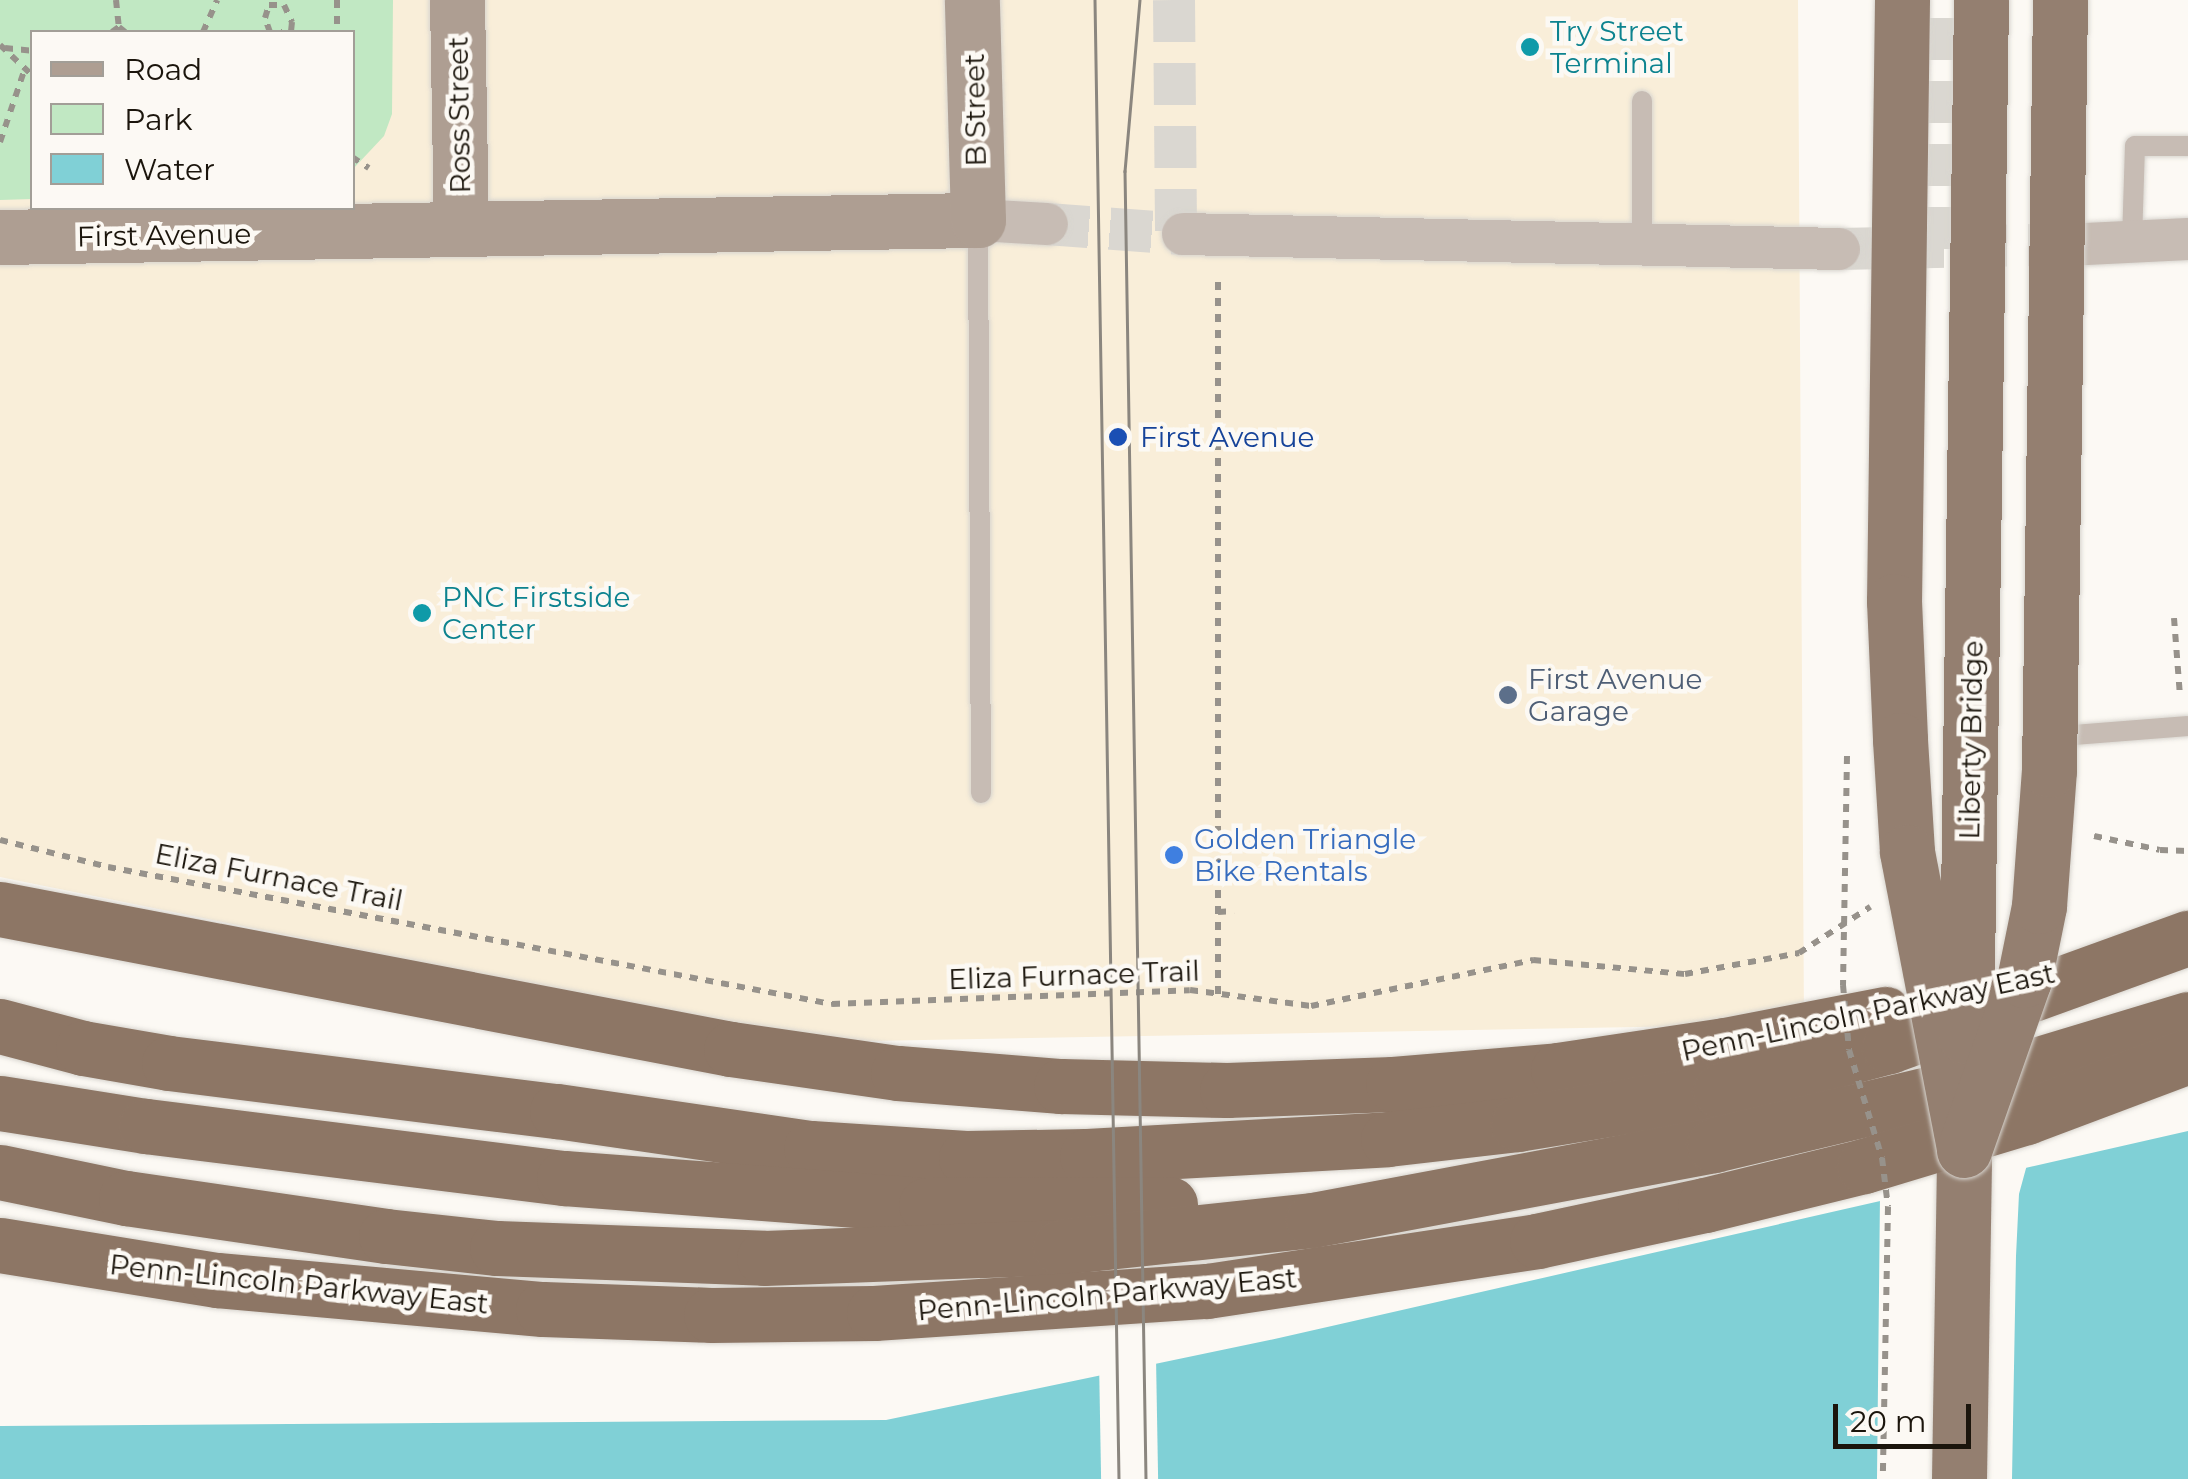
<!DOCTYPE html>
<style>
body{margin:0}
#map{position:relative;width:2188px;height:1479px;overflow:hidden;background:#fcf9f4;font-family:Montserrat,sans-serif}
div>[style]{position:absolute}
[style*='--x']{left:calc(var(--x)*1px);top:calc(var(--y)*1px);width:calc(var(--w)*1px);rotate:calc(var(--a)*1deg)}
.commercial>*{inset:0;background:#f9eed9}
.green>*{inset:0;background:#c1e8c3}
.water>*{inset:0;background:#80d0d6}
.pier>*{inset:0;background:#fcf9f4;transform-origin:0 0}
.minor-tunnel>*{height:42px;margin-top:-21px;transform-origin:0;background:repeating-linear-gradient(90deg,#dad7d1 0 42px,transparent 0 63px)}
.path>*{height:6px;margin-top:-3px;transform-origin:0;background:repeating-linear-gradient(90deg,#97928b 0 8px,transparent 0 16px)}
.roads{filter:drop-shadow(0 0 2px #d8d5cf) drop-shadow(0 0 2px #d8d5cf)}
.service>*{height:20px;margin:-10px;padding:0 10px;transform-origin:10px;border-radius:10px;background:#c7bcb4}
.minor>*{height:42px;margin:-21px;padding:0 21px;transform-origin:21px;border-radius:21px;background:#c7bcb4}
.secondary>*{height:55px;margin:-27.5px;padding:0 27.5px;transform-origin:27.5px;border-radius:27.5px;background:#ae9e92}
.trunk>*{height:55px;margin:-27.5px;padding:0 27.5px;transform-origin:27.5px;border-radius:27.5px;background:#947f70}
.motorway>*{height:55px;margin:-27.5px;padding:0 27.5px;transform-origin:27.5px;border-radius:27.5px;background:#8d7665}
.tram>*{height:2.5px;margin:-1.25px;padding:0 1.25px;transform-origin:1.25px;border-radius:1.25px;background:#8b867f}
.path-bridge>*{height:6px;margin-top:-3px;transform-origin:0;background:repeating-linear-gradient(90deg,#97928b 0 8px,transparent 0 16px)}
.bridges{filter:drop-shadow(0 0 2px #d8d5cf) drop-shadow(0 0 2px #d8d5cf)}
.trunk-bridge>*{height:55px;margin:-27.5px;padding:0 27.5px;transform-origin:27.5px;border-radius:27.5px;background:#947f70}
.dots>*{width:28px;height:28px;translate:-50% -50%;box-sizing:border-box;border:5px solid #fcf9f4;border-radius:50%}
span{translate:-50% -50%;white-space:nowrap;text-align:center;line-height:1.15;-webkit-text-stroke:9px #fcf9f4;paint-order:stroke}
.culture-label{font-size:28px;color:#0d838f}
.left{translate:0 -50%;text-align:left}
.street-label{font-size:28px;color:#1b150c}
.transit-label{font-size:28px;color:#164399}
.service-label{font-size:28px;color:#4e5e75}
.shop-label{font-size:28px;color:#366cbe}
.legend{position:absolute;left:30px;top:30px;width:325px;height:180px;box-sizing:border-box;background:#fcf9f4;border:2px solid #a29e97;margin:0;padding:12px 18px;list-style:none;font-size:30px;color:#1b150c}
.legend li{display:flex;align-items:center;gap:20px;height:50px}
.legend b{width:50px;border:2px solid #a29e97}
.scale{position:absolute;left:1833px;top:1404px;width:138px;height:45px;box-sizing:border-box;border:5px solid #1b150c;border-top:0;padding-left:12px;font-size:30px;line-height:35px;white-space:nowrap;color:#1b150c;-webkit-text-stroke:8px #fcf9f4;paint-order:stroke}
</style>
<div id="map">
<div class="commercial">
<i style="clip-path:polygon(evenodd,0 0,1798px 0,1804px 1024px,817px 1042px,0 877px,0 0,32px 32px,352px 32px,352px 208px,32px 208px,32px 32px)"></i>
</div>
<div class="green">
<i style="clip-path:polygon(0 0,393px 0,392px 114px,384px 136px,353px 169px,352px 32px,32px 32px,32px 199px,0 200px)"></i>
</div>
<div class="water">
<i style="clip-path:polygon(2188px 1131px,2188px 1479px,0 1479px,0 1426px,886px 1420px,1279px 1338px)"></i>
</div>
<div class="pier">
<i style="clip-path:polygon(2028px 1161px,2019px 1194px,2016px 1256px,2012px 1479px,1877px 1479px,1880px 1195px)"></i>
<i style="left:1156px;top:1358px;width:121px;height:57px;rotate:89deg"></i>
</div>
<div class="minor-tunnel">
<i style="--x:1174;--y:0;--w:233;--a:89.5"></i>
<i style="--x:1047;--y:224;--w:136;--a:4.2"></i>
<i style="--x:1839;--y:249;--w:245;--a:-1.2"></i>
<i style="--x:1948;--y:249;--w:249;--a:-89.3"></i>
</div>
<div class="path">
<i style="--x:116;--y:0;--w:27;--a:84"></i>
<i style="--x:337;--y:0;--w:32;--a:90"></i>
<i style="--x:112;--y:32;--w:9;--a:-36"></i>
<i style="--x:119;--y:27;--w:8;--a:40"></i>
<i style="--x:203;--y:32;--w:35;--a:-66"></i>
<i style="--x:270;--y:32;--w:15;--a:-110"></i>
<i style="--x:265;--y:18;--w:14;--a:-73"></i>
<i style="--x:269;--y:5;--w:15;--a:0"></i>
<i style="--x:284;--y:5;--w:19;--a:65"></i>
<i style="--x:292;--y:22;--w:10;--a:96"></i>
<i style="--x:281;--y:32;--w:1;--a:0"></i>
<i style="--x:0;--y:45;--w:44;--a:43.2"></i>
<i style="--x:5;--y:48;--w:27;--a:6"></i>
<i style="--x:0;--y:142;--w:78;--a:-71.3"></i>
<i style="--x:352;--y:157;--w:20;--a:33"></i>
<i style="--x:2174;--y:618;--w:78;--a:85.6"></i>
<i style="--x:2094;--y:836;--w:67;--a:12"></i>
<i style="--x:2160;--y:850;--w:28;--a:2"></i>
<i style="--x:0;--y:840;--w:111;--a:14"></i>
<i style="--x:108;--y:867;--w:737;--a:10.72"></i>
<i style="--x:832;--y:1004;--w:358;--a:-2.2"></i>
<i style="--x:1190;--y:990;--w:122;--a:7.5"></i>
<i style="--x:1311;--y:1006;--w:227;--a:-11.7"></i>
<i style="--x:1533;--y:960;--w:153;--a:5.3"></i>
<i style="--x:1685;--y:974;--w:116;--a:-10.4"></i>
<i style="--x:1799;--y:953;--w:85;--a:-32.9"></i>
<i style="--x:1218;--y:912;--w:16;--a:-4"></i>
<i style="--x:1218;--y:994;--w:719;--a:-90"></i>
</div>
<div class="roads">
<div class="service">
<i style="--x:1642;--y:101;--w:146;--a:90"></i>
<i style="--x:978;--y:222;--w:571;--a:89.7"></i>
<i style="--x:2132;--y:241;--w:95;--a:-88.2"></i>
<i style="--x:2135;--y:146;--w:53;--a:0"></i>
<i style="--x:2074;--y:735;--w:114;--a:-4.5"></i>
</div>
<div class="minor">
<i style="--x:978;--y:220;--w:69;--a:3.3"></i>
<i style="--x:1183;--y:234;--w:656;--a:1.31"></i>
<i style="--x:2086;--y:244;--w:102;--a:-2.8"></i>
</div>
<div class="secondary">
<i style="--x:457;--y:0;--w:229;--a:89"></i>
<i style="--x:0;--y:237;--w:978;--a:-1"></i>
<i style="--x:978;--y:220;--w:220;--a:-91.6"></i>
</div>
<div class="trunk">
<i style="--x:1959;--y:1479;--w:329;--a:-89.1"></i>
</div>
<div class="motorway">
<i style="--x:0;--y:909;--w:744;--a:10.84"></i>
<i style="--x:731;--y:1049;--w:169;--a:8.2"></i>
<i style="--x:898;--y:1073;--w:164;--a:4.6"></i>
<i style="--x:1061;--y:1086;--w:166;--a:1.4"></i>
<i style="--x:1227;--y:1090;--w:166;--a:-2.1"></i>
<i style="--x:1393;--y:1084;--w:166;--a:-4.8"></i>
<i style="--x:1558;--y:1070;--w:169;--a:-8.5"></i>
<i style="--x:1725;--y:1045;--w:163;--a:-11"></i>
<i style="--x:0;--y:1026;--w:86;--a:14.8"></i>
<i style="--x:83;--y:1048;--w:87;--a:9.9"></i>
<i style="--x:169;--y:1063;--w:391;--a:7.1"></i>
<i style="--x:557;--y:1111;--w:257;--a:8.3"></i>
<i style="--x:811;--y:1148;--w:155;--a:3.7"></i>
<i style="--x:966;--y:1158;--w:121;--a:-0.9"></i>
<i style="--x:1087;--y:1156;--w:301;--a:-3.2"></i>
<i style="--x:1388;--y:1139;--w:131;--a:-6.6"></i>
<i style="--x:1518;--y:1124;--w:205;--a:-9.3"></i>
<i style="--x:1720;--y:1091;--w:175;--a:-14.9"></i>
<i style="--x:1889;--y:1046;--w:318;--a:-19.9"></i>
<i style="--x:0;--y:1103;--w:148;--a:9"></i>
<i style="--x:146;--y:1126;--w:421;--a:7.1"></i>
<i style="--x:564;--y:1178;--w:363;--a:4.3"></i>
<i style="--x:926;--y:1205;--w:244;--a:-0.2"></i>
<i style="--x:0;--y:1172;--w:129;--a:11.7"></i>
<i style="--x:126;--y:1198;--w:263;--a:8.3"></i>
<i style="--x:386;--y:1236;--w:112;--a:6.2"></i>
<i style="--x:497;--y:1248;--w:267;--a:2.1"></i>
<i style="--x:764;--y:1258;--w:296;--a:-2.1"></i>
<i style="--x:1060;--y:1247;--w:254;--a:-6.1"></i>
<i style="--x:1313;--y:1220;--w:408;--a:-10.6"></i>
<i style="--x:1714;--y:1145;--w:277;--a:-13.4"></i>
<i style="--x:1983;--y:1081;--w:214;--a:-16.8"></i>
<i style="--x:0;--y:1245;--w:220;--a:9.2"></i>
<i style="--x:217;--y:1280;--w:327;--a:5.1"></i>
<i style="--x:543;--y:1309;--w:168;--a:2"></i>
<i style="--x:711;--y:1315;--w:163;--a:-0.7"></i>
<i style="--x:874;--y:1313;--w:334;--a:-3.8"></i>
<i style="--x:1207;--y:1291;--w:334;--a:-8.6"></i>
<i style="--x:1537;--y:1241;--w:172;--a:-12.1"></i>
<i style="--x:1705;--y:1205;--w:164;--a:-13.8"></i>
<i style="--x:1864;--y:1166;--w:169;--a:-16.8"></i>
<i style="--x:2026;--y:1117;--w:173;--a:-20.6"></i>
</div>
</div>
<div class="tram">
<i style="--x:1095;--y:0;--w:1479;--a:89.07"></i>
<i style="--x:1140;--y:0;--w:172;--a:95"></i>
<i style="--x:1125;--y:171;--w:1308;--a:89.08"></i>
</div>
<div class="path-bridge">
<i style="--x:1847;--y:756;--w:229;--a:91"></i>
<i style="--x:1843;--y:985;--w:65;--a:84.7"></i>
<i style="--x:1849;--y:1050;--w:113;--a:73"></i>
<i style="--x:1882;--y:1158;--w:49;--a:83"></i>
<i style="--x:1888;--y:1207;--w:272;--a:91.1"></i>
</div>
<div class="bridges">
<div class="trunk-bridge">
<i style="--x:1902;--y:0;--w:601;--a:90.76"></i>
<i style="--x:1894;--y:601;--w:139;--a:87.5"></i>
<i style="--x:1900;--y:740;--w:112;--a:86.4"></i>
<i style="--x:1907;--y:852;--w:300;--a:79.1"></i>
<i style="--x:1966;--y:1037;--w:1037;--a:-89.17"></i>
<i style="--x:1964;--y:1150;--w:180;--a:-70.6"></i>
<i style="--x:2024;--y:980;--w:76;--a:-78.5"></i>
<i style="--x:2039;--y:906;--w:136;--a:-85.8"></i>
<i style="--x:2049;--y:770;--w:770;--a:-89.18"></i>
</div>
</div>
<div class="dots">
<i style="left:1530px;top:47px;background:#0f9aa8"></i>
<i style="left:1118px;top:437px;background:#1a4fb4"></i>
<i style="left:422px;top:613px;background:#0f9aa8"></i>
<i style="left:1508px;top:695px;background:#5c6f8a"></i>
<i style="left:1174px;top:855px;background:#3f7fe0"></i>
</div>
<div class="culture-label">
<span class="left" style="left:1550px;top:47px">Try Street<br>Terminal</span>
<span class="left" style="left:442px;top:613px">PNC Firstside<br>Center</span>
</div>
<div class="street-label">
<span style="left:975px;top:110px;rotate:-91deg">B Street</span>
<span style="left:459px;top:115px;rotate:-91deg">Ross Street</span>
<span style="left:164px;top:235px;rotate:-1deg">First Avenue</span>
<span style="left:1971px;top:740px;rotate:-89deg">Liberty Bridge</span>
<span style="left:279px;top:877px;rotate:11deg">Eliza Furnace Trail</span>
<span style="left:1074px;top:975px;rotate:-2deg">Eliza Furnace Trail</span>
<span style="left:1868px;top:1012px;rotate:-12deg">Penn-Lincoln Parkway East</span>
<span style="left:299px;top:1284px;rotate:6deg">Penn-Lincoln Parkway East</span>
<span style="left:1107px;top:1294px;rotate:-5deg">Penn-Lincoln Parkway East</span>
</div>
<div class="transit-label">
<span class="left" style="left:1140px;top:437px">First Avenue</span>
</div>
<div class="service-label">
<span class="left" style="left:1528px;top:695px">First Avenue<br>Garage</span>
</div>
<div class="shop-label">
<span class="left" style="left:1194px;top:855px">Golden Triangle<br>Bike Rentals</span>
</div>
<ul class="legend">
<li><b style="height:12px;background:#ae9e92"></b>Road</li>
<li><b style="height:28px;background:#c1e8c3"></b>Park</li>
<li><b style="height:28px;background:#80d0d6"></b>Water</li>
</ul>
<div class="scale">20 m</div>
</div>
